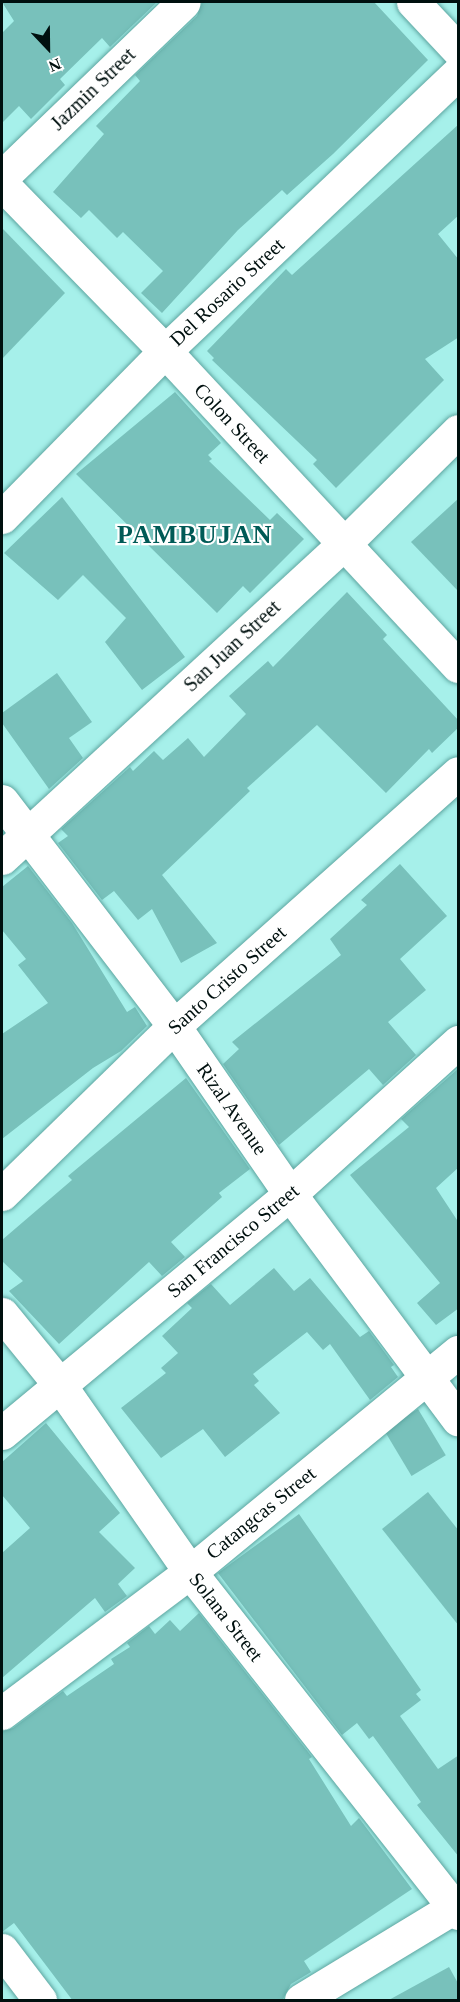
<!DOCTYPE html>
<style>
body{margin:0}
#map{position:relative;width:460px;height:2002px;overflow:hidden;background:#a6f0ea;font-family:"Times New Roman",serif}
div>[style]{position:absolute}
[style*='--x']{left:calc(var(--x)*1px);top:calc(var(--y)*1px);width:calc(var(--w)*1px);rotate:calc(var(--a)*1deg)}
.building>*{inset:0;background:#78c1bb;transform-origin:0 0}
.roads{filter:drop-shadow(0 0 2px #5da5a0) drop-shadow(0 0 2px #5da5a0)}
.minor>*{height:33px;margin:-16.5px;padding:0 16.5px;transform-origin:16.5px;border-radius:16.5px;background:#fff}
.tertiary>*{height:33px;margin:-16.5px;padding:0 16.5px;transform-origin:16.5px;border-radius:16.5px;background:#fff}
span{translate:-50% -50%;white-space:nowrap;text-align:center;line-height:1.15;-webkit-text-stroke:4.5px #fff;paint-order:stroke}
.street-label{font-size:20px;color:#00100f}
.district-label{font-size:26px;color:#005a56;font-weight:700;letter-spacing:1.5px}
.frame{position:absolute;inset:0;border:3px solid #00100f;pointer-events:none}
.north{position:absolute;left:18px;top:18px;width:60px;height:60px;-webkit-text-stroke:4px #fff;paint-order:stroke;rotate:158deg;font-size:16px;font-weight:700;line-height:24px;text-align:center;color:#00100f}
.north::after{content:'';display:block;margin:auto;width:21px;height:27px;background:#00100f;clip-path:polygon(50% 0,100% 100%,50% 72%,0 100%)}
</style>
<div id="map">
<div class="building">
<i style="clip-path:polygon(2px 2px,157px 2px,110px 47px,102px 38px,60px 79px,65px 85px,31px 119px,19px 106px,2px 123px,2px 33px,14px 21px)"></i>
<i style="clip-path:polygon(202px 2px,374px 2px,428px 60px,333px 154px,287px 195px,282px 190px,238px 230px,162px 313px,141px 293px,163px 271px,123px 232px,117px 238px,89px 210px,81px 218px,53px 192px,104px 134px,96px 126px,140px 81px,135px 75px,197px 16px)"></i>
<i style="clip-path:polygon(459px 124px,459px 215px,438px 234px,459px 260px,459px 337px,425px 359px,444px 380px,336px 488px,313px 464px,317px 460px,212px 360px,214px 358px,207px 351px,286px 269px,292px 275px)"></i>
<i style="clip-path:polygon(2px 228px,65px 293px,2px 359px)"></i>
<i style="clip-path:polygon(175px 392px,221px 443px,208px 455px,212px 459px,209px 461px,270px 520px,277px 513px,304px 539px,250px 593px,243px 586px,217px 613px,76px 474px)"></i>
<i style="clip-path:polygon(62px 497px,185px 657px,142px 690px,105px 642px,126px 618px,83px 575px,58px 600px,4px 553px)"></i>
<i style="clip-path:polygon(459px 498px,459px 592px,411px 542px)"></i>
<i style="clip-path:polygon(347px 592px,387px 635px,383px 639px,459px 721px,459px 727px,432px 753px,429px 749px,386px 793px,317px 725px,247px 788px,250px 791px,162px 875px,217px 943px,181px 963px,152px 909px,138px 920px,114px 891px,102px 900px,58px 843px,68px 836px,61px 829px,130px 767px,133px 771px,154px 751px,163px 760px,188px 738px,204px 757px,246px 714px,229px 696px,268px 661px,273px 667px)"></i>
<i style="clip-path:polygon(57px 673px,92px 722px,69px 738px,83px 758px,49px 789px,2px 723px,2px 713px)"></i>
<i style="clip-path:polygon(400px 864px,447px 916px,400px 959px,426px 990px,388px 1022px,416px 1055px,383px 1085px,369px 1069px,279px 1145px,223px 1064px,239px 1049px,232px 1042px,341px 955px,330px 939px,367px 905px,361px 900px)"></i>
<i style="clip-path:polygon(28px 866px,72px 923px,127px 1012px,135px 1007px,147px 1026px,121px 1051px,93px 1068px,2px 1139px,2px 1034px,48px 1003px,18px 965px,26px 959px,2px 930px,2px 887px)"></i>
<i style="clip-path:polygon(459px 1068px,459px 1167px,436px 1188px,459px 1223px,459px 1308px,436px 1325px,417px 1303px,440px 1283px,350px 1175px,409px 1127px,401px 1119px)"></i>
<i style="clip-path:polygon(186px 1078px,250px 1169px,219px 1193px,222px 1197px,171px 1242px,185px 1257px,162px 1276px,149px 1262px,59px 1344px,9px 1291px,23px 1281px,2px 1261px,2px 1240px,72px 1180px,68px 1176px)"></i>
<i style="clip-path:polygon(274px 1268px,294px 1291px,310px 1278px,360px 1337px,369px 1331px,394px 1365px,391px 1367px,398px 1377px,370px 1400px,330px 1344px,323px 1350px,307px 1332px,253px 1374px,259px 1381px,254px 1385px,280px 1413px,225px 1457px,203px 1429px,161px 1458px,121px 1408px,166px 1373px,161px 1368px,178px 1353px,162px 1336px,192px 1308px,187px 1303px,211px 1284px,230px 1305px)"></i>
<i style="left:418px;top:1409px;width:54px;height:40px;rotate:59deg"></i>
<i style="clip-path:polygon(46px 1423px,120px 1513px,99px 1532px,135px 1568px,118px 1584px,127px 1596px,105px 1612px,95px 1598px,2px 1678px,2px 1553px,30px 1528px,2px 1495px,2px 1462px)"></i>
<i style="clip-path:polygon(428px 1492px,459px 1531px,459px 1626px,382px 1529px)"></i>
<i style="clip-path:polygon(299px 1514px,421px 1690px,416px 1694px,421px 1700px,400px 1716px,438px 1769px,459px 1755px,459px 1857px,417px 1805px,421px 1802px,373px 1736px,369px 1739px,357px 1723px,342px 1735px,218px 1573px)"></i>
<i style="clip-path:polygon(199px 1613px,312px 1757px,309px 1759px,351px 1826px,359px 1818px,412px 1889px,304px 1961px,311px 1972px,291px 1984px,282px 2001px,73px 2001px,14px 1923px,2px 1932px,2px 1731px,13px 1728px,63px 1691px,67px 1696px,114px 1664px,111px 1659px,130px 1647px,127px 1643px,149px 1626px,155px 1634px,170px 1620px,180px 1631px)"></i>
<i style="clip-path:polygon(449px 1967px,459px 1985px,459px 2001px,387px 2001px)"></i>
</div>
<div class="roads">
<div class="minor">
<i style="--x:413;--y:2;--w:66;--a:46.8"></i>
<i style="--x:2;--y:177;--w:252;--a:-43.9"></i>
<i style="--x:2;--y:184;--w:233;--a:45.7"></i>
<i style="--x:165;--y:351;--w:430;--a:47.1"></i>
<i style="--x:2;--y:517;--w:233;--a:-45.5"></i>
<i style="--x:165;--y:351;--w:404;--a:-43.5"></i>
<i style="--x:2;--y:858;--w:466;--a:-42.6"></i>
<i style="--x:345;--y:543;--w:159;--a:-44.7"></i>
<i style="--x:2;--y:1194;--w:240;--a:-44.3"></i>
<i style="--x:174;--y:1026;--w:380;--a:-41.7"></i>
<i style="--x:2;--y:1314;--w:90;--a:50.8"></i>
<i style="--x:59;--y:1384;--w:229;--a:55.1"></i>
<i style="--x:190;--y:1572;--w:434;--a:51.8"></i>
<i style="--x:2;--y:1433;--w:374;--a:-39.7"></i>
<i style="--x:290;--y:1194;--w:227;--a:-42.1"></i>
<i style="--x:2;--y:1713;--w:235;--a:-36.9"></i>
<i style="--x:190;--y:1572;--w:347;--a:-39.4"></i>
<i style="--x:2;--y:1950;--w:63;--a:52.8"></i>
</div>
<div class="tertiary">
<i style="--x:2;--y:801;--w:283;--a:52.6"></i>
<i style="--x:174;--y:1026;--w:204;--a:55.4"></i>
<i style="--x:290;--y:1194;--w:281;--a:53.3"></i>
<i style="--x:301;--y:2000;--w:184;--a:-31.2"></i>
</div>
</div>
<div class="street-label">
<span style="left:93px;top:89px;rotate:-44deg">Jazmin Street</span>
<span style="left:227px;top:292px;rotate:-43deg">Del Rosario Street</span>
<span style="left:232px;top:423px;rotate:47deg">Colon Street</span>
<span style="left:232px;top:646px;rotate:-43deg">San Juan Street</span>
<span style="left:227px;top:980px;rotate:-42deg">Santo Cristo Street</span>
<span style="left:232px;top:1109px;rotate:55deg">Rizal Avenue</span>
<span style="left:233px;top:1241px;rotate:-40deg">San Francisco Street</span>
<span style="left:261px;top:1513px;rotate:-39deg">Catangcas Street</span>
<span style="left:226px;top:1617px;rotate:52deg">Solana Street</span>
</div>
<div class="district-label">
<span style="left:195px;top:535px">PAMBUJAN</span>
</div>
<div class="frame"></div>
<div class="north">N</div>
</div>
